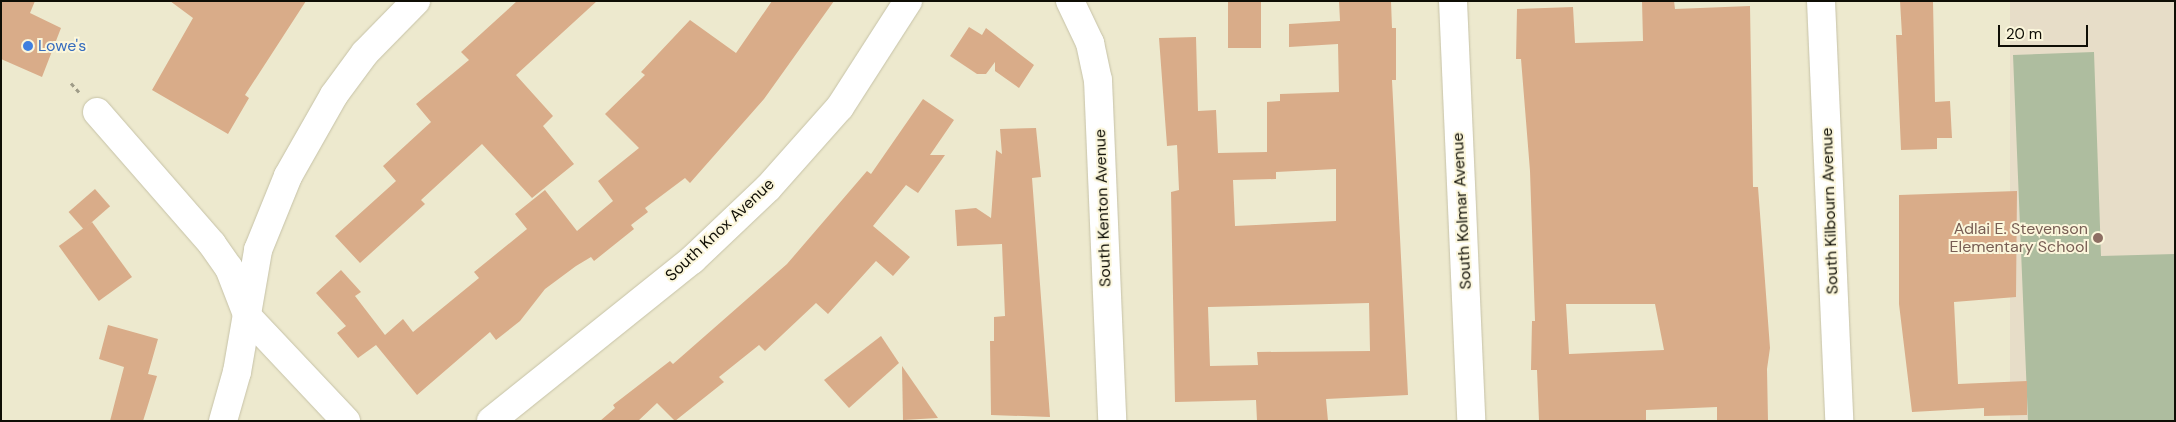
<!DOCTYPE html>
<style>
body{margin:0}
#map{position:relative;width:2176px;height:422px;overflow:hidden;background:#ede9ce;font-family:"DM Sans",sans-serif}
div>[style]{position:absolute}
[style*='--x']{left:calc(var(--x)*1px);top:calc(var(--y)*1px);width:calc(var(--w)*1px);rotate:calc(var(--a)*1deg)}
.education>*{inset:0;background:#e7ddc8;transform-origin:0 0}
.green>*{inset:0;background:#aebd9f}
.building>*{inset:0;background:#d9ac89;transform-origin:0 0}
.path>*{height:3px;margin-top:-1.5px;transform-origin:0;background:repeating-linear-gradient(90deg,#9f9c88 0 4px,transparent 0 8px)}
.roads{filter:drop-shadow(0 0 1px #c6c2a7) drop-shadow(0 0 1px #c6c2a7)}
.minor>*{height:28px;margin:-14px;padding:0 14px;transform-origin:14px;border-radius:14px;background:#fff}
.dots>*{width:14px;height:14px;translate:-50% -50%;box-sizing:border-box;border:2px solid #fbf6db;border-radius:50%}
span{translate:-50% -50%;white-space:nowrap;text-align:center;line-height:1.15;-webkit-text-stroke:4px #fbf6db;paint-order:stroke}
.shop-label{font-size:16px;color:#366cbe}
.left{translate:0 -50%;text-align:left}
.street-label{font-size:16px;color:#0f0e05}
.education-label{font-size:16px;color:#785e54}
.right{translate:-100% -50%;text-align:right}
.frame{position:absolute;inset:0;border:2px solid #0f0e05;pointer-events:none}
.scale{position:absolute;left:1998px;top:25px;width:90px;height:22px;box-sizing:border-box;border:2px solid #0f0e05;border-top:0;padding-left:6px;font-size:15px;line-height:18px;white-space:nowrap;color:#0f0e05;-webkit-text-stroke:4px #fbf6db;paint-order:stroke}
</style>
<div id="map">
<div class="education">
<i style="left:2010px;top:1px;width:165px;height:420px"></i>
</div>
<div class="green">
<i style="clip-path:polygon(2094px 52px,2101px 256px,2175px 254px,2175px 421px,2028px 421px,2013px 55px)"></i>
</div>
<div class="building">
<i style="clip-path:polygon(1px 1px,35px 1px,30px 13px,61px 28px,42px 77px,1px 59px)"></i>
<i style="clip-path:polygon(170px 1px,306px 1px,245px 95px,249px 98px,228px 134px,152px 90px,193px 18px)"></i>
<i style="clip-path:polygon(517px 1px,597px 1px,516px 75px,553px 116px,543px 126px,574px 164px,532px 198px,482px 144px,421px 200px,425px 204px,360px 263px,335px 236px,396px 181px,383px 166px,431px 122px,416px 104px,469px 60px,461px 52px)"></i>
<i style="clip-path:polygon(772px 1px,834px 1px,764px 99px,690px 183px,685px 178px,645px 208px,648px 212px,631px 225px,634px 229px,594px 261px,591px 257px,576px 266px,545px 289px,520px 321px,496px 340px,490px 332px,417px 395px,376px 345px,358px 358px,337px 333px,346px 326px,316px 293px,341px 270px,361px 292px,355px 296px,385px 335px,403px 319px,413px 332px,479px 278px,474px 272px,527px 229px,515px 214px,545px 190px,577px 231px,613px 201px,598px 181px,639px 148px,605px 114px,645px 75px,641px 72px,690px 20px,736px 53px)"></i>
<i style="left:1228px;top:1px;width:33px;height:47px"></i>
<i style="clip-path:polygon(evenodd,1339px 1px,1391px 1px,1392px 28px,1396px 28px,1396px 80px,1392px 80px,1408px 395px,1326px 399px,1328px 421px,1257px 421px,1256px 400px,1175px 402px,1171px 192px,1179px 190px,1177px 145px,1167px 146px,1159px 38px,1196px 37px,1198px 111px,1216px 110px,1218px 153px,1267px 152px,1267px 102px,1280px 101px,1280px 94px,1339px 92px,1338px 44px,1289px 47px,1289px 24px,1340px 21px,1339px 1px,1336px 169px,1336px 221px,1235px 226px,1233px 180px,1276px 179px,1276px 172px,1336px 169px,1339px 1px,1369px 303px,1370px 351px,1257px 352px,1258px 365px,1210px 366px,1208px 307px,1369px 303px)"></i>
<i style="clip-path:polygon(evenodd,1642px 1px,1674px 1px,1675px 9px,1750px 6px,1753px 187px,1758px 187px,1770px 348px,1767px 369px,1768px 421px,1717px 421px,1717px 407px,1646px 410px,1646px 421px,1539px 421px,1537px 370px,1531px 370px,1532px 321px,1535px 321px,1530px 171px,1521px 59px,1516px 59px,1517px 9px,1573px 7px,1575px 43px,1643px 41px,1642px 1px,1566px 304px,1655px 304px,1664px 350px,1569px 354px,1566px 304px)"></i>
<i style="clip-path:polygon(1900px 1px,1933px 1px,1935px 102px,1950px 101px,1952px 138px,1937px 138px,1937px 149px,1901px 150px,1896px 35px,1902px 35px)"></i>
<i style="clip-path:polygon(969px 27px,982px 35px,986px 28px,1034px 65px,1019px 88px,995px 71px,995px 62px,986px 74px,977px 74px,950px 56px)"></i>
<i style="clip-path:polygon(923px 99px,954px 120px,930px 155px,945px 155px,918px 193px,906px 185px,873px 226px,910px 257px,893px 276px,876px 261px,828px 314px,816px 303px,765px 351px,759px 345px,719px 377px,724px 382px,675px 421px,657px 403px,638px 421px,600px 421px,615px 408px,613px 405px,670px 361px,673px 364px,787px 264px,867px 171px,871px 174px)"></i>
<i style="clip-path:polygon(1036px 128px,1041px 177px,1032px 178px,1050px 417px,991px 415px,990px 341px,994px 341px,994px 317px,1005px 316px,1002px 244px,957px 246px,955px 210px,976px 208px,991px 218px,996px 150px,1002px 154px,1000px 129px)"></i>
<i style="left:95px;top:189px;width:23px;height:35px;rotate:49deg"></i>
<i style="clip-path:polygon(2017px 191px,2016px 297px,1954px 302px,1958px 384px,2027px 381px,2027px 415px,1984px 416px,1984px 408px,1912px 412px,1899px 304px,1899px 195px)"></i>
<i style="left:92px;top:222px;width:68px;height:41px;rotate:54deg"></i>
<i style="clip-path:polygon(108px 325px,158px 339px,148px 374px,157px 376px,143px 421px,110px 421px,124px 367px,99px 359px)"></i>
<i style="clip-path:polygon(881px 336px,899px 363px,849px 408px,824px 380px)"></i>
<i style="clip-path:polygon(902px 366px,938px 418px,903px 420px)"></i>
</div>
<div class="path">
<i style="--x:71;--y:83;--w:12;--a:48"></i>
</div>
<div class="roads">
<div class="minor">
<i style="--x:1070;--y:1;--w:47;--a:64.5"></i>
<i style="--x:1090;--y:43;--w:38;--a:78"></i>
<i style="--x:1098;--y:80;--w:341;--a:87.6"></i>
<i style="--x:1453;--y:1;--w:420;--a:87.5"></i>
<i style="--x:1821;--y:1;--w:420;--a:87.5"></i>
<i style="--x:97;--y:112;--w:175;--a:48.9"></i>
<i style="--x:212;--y:244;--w:29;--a:55"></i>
<i style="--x:229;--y:268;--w:53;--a:68.8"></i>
<i style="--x:248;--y:317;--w:143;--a:46.7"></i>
<i style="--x:223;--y:421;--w:51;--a:-74.1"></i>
<i style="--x:237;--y:372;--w:124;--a:-80.2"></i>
<i style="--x:258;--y:250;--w:80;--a:-67.9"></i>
<i style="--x:288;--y:176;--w:93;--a:-60.4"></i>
<i style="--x:334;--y:95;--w:52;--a:-53.6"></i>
<i style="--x:365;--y:53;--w:73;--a:-45.6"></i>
<i style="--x:491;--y:421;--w:258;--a:-38.7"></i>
<i style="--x:692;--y:260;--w:105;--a:-43.5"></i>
<i style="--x:768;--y:188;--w:108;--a:-48.4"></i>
<i style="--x:840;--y:107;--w:126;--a:-57.3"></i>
</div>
</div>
<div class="dots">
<i style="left:28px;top:46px;background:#3f7fe0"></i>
<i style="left:2098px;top:238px;background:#8d6e63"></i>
</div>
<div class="shop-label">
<span class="left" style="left:38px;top:46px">Lowe's</span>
</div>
<div class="street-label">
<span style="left:1103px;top:208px;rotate:-92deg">South Kenton Avenue</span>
<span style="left:1462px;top:211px;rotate:-93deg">South Kolmar Avenue</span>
<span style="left:1830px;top:211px;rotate:-92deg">South Kilbourn Avenue</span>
<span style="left:720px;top:230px;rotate:-43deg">South Knox Avenue</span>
</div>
<div class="education-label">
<span class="right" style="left:2088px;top:238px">Adlai E. Stevenson<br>Elementary School</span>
</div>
<div class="frame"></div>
<div class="scale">20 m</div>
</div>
